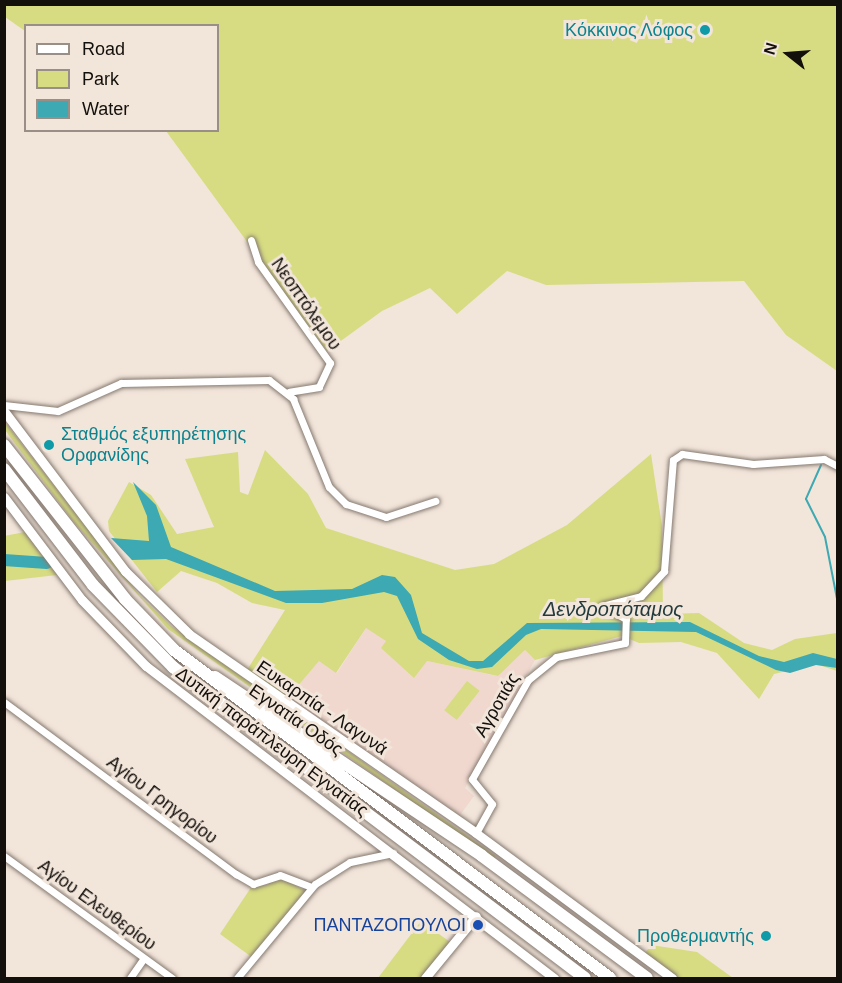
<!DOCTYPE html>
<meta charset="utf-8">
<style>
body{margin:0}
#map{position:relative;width:842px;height:983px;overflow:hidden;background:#f2e5da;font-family:Helvetica,sans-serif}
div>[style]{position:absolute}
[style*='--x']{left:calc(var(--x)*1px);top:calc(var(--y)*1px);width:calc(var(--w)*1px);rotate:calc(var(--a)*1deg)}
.commercial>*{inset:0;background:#f0d8cf}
.green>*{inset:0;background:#d7dc82;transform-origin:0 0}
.water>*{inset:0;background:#3da9b2}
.stream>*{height:2px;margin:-1px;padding:0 1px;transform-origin:1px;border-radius:1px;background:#3da9b2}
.river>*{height:12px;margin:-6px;padding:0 6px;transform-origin:6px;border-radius:6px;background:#3da9b2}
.roads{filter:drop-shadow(0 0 2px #857970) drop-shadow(0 0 2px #857970)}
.street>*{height:7px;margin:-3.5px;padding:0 3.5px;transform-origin:3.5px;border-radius:3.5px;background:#fff}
.secondary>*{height:9px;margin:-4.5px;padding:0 4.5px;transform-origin:4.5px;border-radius:4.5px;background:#fff}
.highway>*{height:12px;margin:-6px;padding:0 6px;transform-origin:6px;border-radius:6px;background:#fff}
.dots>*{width:16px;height:16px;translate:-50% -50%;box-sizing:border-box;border:3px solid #f2e5da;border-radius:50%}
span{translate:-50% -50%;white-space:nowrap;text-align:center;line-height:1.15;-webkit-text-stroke:6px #f2e5da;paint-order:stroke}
.culture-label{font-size:18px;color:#0d838f}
.right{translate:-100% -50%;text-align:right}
.left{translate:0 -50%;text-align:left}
.street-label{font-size:18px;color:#130f0b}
.transit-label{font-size:18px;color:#164399}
.water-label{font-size:20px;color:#233b3d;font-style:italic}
.frame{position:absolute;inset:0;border:6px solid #130f0b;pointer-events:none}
.legend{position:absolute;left:24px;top:24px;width:195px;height:108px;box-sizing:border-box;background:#f2e5da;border:2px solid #998f87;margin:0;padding:8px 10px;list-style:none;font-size:18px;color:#130f0b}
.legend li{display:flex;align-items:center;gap:12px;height:30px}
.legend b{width:30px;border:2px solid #998f87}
.north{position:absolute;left:758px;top:24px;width:60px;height:60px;-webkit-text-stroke:4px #f2e5da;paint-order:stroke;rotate:287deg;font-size:16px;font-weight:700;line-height:24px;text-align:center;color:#130f0b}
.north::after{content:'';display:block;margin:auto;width:21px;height:27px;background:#130f0b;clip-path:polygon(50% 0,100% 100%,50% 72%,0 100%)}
</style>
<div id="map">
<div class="commercial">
<i style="clip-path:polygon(366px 628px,427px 661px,497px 676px,525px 650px,535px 660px,465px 788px,474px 796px,458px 818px,286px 700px,319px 660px,337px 673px)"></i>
</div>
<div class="green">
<i style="clip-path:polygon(4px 5px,837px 5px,837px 371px,786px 335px,744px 281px,546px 285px,507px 271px,457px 314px,430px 288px,382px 311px,327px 351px,166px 131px,218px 130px,218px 26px,26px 26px,25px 31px,5px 17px)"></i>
<i style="clip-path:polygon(4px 421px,140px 596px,171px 626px,496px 856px,493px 859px,168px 629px,73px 521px,5px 430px)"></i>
<i style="clip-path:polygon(265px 450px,308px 494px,326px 528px,455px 570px,494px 564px,567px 525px,651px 454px,662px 526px,663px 614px,699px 613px,744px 643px,772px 650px,795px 639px,837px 633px,837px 671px,816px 664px,774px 674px,759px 699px,717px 653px,681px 642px,639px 643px,622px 636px,535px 660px,525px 650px,498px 676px,427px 661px,414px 678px,381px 648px,386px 641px,366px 628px,336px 673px,319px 661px,286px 700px,247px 670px,285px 610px,252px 603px,217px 583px,181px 571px,157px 592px,109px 531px,108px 521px,129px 482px,151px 495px,177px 534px,214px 527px,185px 459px,238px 452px,240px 492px,248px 495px)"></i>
<i style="clip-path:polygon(25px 532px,57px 575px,5px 581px,4px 536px)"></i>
<i style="left:467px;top:681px;width:16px;height:37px;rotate:38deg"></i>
<i style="clip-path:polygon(277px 876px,306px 891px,253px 958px,220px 934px,252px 886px,267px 885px)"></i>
<i style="clip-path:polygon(421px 921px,450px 942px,422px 978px,378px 978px)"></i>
<i style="clip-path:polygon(651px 945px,697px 952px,733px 978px,679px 978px,645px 953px)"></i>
</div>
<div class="water">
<i style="clip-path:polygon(133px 482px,156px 505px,171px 547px,275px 591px,352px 589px,382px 575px,395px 577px,411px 595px,422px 633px,469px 661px,483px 661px,527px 623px,690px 622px,759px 656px,784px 662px,813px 653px,837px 659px,837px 668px,816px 665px,790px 673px,776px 670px,696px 632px,541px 629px,526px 635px,492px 667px,477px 669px,449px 660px,418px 639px,397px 596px,384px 592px,322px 603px,286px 603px,166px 559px,132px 560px,111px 538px,149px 541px,147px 516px)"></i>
</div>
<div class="stream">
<i style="--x:821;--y:465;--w:37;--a:114"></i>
<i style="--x:806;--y:499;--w:42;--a:63.4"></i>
<i style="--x:825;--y:537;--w:68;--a:79"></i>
</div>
<div class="river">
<i style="--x:4;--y:560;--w:43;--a:4"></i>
</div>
<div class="roads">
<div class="street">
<i style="--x:251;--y:240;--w:23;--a:72"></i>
<i style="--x:258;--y:262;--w:124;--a:54.5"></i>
<i style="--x:330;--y:363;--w:26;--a:115"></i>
<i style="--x:319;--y:387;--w:30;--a:171"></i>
<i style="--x:4;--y:405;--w:54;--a:6.3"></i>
<i style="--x:58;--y:411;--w:69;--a:-24"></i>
<i style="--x:121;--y:383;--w:148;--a:-1.2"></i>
<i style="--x:269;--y:380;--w:31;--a:38"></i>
<i style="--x:293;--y:399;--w:95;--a:67.8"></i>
<i style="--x:329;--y:487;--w:24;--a:45"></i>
<i style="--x:346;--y:504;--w:42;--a:18"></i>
<i style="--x:386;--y:517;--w:52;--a:-18.1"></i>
<i style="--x:4;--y:702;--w:289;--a:36.6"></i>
<i style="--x:236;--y:874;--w:20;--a:30"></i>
<i style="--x:253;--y:884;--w:28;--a:-18"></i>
<i style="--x:280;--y:875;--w:33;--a:21"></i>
<i style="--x:476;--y:833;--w:33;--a:-61"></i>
<i style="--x:492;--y:804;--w:32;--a:-129"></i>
<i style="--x:472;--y:779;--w:114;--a:-60.5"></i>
<i style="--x:528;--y:680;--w:36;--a:-39"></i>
<i style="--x:556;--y:657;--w:70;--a:-11.5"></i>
<i style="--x:625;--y:643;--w:24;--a:-88"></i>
<i style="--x:626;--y:619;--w:27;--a:-152"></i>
<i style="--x:602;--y:606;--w:40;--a:-14.4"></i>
<i style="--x:641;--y:596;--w:34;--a:-47"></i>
<i style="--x:664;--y:571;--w:111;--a:-85.4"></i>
<i style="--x:673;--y:460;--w:11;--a:-34"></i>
<i style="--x:682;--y:454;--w:72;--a:8"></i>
<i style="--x:753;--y:464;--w:71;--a:-4"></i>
<i style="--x:824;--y:459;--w:16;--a:27"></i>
<i style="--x:4;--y:856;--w:208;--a:36"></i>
<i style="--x:130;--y:978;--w:24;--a:-55"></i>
<i style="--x:237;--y:978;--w:122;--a:-50.3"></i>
<i style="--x:315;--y:884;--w:41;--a:-32.2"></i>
<i style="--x:350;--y:862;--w:44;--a:-11.8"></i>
</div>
<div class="secondary">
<i style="--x:4;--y:411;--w:201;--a:52.9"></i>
<i style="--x:125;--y:571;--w:90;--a:44.5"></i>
<i style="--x:189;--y:634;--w:349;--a:34.7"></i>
<i style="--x:476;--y:833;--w:244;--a:36.5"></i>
<i style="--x:4;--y:497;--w:129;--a:52.9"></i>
<i style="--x:82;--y:600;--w:92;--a:45.9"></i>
<i style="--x:146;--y:666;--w:514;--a:37.41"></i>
<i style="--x:425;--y:978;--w:80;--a:-50.6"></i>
</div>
<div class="highway">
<i style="--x:4;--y:445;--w:196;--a:51.8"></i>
<i style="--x:125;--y:599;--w:71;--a:46.1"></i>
<i style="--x:174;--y:650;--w:546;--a:36.95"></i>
<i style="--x:4;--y:469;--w:146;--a:52.5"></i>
<i style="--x:93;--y:585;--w:115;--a:45.7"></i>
<i style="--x:173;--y:667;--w:516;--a:37.05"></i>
<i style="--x:215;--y:677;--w:321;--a:33.8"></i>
<i style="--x:482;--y:856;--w:205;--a:36.5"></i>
</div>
</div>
<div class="dots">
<i style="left:705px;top:30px;background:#0f9aa8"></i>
<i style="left:49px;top:445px;background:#0f9aa8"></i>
<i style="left:478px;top:925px;background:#1a4fb4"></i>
<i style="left:766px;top:936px;background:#0f9aa8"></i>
</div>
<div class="culture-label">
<span class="right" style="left:693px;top:30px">Κόκκινος Λόφος</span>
<span class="left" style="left:61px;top:445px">Σταθμός εξυπηρέτησης<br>Ορφανίδης</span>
<span class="right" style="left:754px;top:936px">Προθερμαντής</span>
</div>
<div class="street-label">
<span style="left:306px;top:304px;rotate:55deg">Νεοπτόλεμου</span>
<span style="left:497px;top:705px;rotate:-60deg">Αγροτιάς</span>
<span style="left:322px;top:708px;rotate:34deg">Ευκαρπία - Λαγυνά</span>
<span style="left:296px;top:720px;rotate:35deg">Εγνατία Οδός</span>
<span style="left:272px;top:742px;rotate:37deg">Δυτική παράπλευρη Εγνατίας</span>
<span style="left:162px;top:800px;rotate:37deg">Αγίου Γρηγορίου</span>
<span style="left:97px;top:905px;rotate:36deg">Αγίου Ελευθερίου</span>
</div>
<div class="transit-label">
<span class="right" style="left:466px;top:925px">ΠΑΝΤΑΖΟΠΟΥΛΟΙ</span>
</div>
<div class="water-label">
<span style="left:613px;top:609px">Δενδροπόταμος</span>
</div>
<div class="frame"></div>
<ul class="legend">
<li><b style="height:8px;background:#fff"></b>Road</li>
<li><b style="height:16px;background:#d7dc82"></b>Park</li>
<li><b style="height:16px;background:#3da9b2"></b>Water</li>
</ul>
<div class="north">N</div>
</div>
